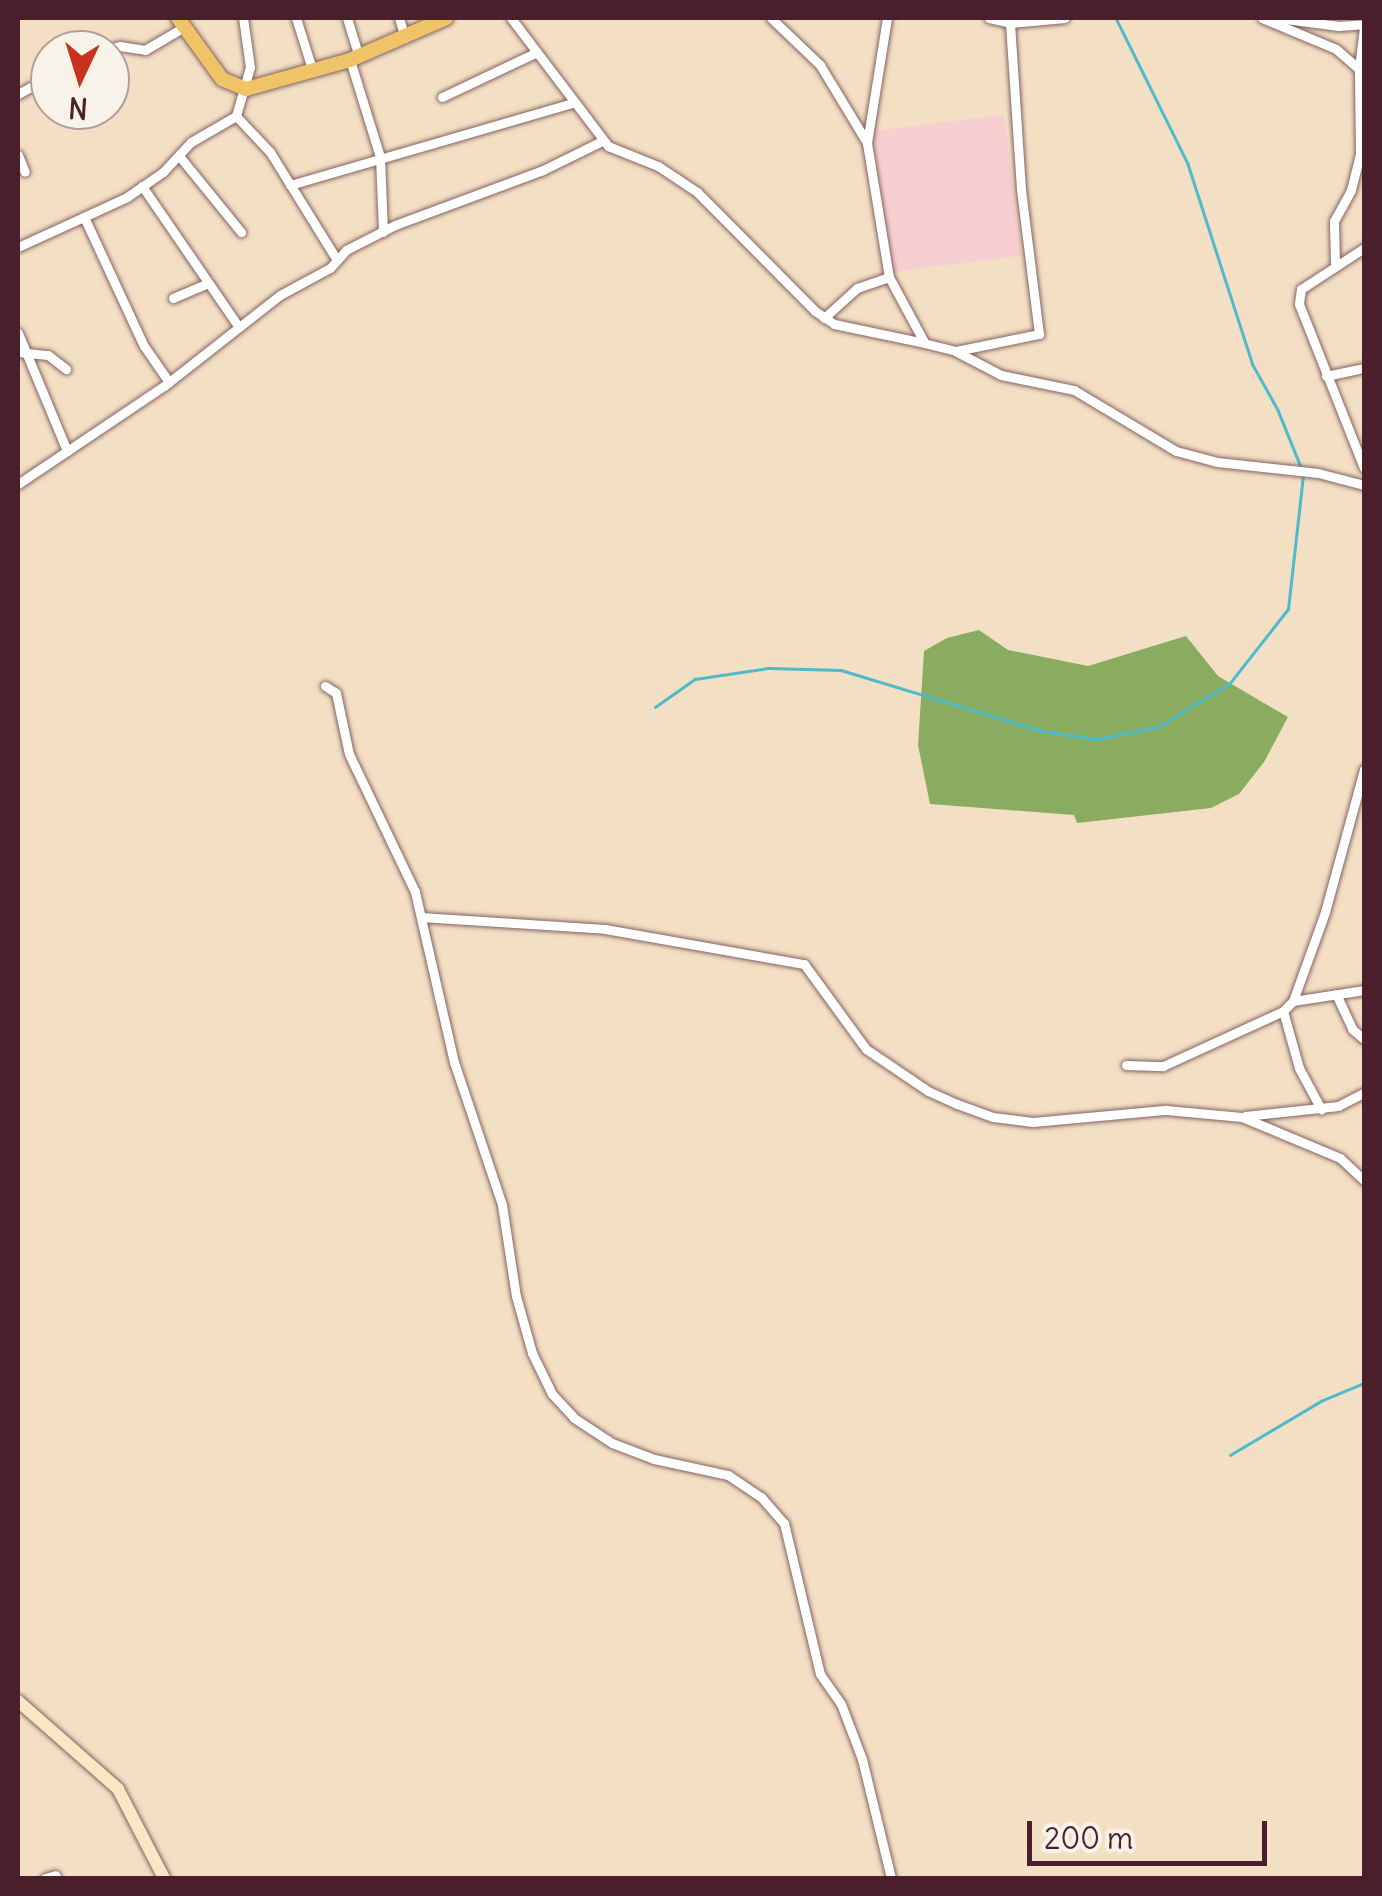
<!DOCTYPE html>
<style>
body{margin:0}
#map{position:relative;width:1382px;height:1896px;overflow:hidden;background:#f3dfc4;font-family:Delius,sans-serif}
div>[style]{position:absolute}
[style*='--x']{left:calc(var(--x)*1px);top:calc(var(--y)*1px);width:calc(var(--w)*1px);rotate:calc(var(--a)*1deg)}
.built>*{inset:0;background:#f7cfd0;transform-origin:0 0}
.forest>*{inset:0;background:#8aac60}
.stream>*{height:2.5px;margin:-1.25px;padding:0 1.25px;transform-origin:1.25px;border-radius:1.25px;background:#4ebaca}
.roads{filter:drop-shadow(0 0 2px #856261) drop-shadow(0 0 2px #856261)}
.minor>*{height:9px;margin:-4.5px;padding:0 4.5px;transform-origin:4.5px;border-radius:4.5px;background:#fff}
.secondary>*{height:12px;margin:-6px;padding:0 6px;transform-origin:6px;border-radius:6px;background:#f9e7c3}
.trunk>*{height:14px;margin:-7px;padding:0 7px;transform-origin:7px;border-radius:7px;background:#efc469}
span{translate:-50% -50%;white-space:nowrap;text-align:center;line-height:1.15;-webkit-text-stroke:8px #f7f3e8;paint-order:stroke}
.frame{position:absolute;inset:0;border:20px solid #4a1f2b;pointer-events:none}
.north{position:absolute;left:30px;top:30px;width:100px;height:100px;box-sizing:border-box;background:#f7f3e8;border:2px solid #b29e9c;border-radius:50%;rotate:184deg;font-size:28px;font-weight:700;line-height:40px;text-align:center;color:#4a1f2b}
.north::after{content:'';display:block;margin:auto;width:35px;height:45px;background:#c8321e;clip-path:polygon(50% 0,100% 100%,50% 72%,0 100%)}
.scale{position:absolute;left:1027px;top:1821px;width:240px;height:45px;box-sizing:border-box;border:5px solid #4a1f2b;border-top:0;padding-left:12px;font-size:30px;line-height:35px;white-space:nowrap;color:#4a1f2b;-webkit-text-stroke:8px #f7f3e8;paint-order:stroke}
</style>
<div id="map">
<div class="built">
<i style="left:1004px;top:115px;width:142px;height:132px;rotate:83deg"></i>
</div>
<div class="forest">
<i style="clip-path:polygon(979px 630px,1008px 650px,1088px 666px,1186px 636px,1218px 676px,1288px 717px,1264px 762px,1239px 794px,1211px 808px,1077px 823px,1074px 815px,930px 804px,918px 745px,924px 651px,947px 638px)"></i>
</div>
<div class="stream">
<i style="--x:1116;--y:18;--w:163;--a:63.7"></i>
<i style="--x:1188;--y:164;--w:211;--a:72.1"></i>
<i style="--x:1253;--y:365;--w:51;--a:60.9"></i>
<i style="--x:1278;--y:410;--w:61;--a:68"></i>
<i style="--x:655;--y:707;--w:49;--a:-35"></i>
<i style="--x:695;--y:679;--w:75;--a:-8.5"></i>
<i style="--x:769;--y:668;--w:72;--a:1.6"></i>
<i style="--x:841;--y:670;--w:210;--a:16.9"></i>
<i style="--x:1042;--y:731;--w:55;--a:8.4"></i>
<i style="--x:1096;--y:739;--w:63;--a:-11"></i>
<i style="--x:1158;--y:727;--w:84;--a:-31.4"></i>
<i style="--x:1230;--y:683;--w:94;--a:-51.9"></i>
<i style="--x:1288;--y:609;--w:135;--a:-83.6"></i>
<i style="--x:1230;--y:1455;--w:106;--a:-30.7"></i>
<i style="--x:1321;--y:1401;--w:47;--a:-22.7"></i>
</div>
<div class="roads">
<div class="minor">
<i style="--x:296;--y:18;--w:57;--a:72.5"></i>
<i style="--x:347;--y:18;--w:41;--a:72.9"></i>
<i style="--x:399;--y:18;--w:21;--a:73"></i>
<i style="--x:511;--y:18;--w:161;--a:52.8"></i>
<i style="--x:608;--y:146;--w:54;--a:21.8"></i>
<i style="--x:658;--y:166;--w:47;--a:33.7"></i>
<i style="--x:697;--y:192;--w:168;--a:45.2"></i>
<i style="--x:815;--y:311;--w:23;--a:34"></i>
<i style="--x:834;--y:324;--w:92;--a:11.9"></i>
<i style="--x:924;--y:343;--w:32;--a:14"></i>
<i style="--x:955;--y:351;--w:52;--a:27.6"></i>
<i style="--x:1001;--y:375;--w:75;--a:11.6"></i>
<i style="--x:1074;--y:390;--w:119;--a:30.9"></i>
<i style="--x:1176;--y:451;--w:42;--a:15"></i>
<i style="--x:1217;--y:462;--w:102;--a:6.2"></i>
<i style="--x:1318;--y:473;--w:48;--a:14.6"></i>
<i style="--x:771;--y:18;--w:68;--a:43.8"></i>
<i style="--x:820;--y:65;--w:89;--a:58.8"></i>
<i style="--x:887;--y:18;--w:127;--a:99.1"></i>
<i style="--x:867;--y:143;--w:136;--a:80.7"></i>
<i style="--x:889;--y:277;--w:74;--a:61.7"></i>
<i style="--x:989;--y:18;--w:22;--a:13"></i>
<i style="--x:1010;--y:23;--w:55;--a:-5.2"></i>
<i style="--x:1262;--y:18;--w:80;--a:22.7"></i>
<i style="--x:1336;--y:49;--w:32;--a:41"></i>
<i style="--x:1278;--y:18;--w:61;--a:7.6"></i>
<i style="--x:1338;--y:26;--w:26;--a:-4"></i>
<i style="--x:104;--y:50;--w:16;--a:-14"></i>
<i style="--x:120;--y:46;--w:25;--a:9"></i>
<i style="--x:145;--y:50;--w:45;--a:-30.5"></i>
<i style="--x:350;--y:60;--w:102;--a:72.8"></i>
<i style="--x:380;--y:157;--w:75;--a:87.7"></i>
<i style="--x:18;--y:94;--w:37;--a:-29"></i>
<i style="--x:442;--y:97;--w:105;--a:-25.3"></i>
<i style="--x:236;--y:116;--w:50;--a:46.6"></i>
<i style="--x:270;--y:152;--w:127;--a:58.2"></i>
<i style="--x:18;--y:155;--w:18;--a:68"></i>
<i style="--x:180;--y:157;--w:97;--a:50.9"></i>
<i style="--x:290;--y:185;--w:295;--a:-16.2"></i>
<i style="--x:142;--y:186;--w:171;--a:55.5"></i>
<i style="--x:84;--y:217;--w:142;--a:65.1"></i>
<i style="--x:144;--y:346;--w:44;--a:55.2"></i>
<i style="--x:18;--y:247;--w:120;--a:-24.6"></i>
<i style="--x:127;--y:197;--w:44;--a:-34.8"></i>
<i style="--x:163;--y:172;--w:41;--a:-47"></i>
<i style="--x:191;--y:142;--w:52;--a:-30"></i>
<i style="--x:236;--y:116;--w:51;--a:-74.1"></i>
<i style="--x:250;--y:67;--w:49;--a:-98.1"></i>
<i style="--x:1364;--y:248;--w:75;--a:146.9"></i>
<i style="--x:1301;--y:289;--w:15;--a:98"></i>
<i style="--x:1299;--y:304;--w:176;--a:68.4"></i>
<i style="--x:1335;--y:263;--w:42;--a:-91.4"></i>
<i style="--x:1334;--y:221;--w:35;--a:-61"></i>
<i style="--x:1351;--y:190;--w:36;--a:-76"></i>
<i style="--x:1360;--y:155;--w:87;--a:-90.7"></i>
<i style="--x:1359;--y:68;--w:39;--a:-83"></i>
<i style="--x:173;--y:298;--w:38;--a:-23"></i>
<i style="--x:824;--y:318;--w:45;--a:-42.3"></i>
<i style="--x:857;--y:288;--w:34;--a:-19"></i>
<i style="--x:18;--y:333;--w:128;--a:67.4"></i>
<i style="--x:956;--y:351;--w:85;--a:-11.6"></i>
<i style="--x:1039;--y:334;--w:146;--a:-97.1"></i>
<i style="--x:1021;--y:189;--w:166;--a:-93.8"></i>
<i style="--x:18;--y:352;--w:30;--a:6"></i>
<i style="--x:48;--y:355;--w:23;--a:38"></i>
<i style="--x:1326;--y:376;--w:39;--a:-12"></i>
<i style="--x:18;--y:484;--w:176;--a:-33.9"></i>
<i style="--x:164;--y:386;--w:147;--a:-38.1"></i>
<i style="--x:280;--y:295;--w:57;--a:-28.4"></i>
<i style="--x:330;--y:268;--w:24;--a:-48"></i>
<i style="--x:346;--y:250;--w:55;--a:-27"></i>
<i style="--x:395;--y:225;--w:158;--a:-20.4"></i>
<i style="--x:543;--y:170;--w:66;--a:-26.2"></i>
<i style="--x:325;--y:686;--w:13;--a:32"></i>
<i style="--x:336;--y:693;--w:62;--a:78"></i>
<i style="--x:349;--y:754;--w:153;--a:64.4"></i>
<i style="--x:415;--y:892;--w:174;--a:77.1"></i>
<i style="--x:454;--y:1062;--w:151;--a:71.4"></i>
<i style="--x:502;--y:1205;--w:92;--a:81.3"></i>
<i style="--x:516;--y:1296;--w:59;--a:74.3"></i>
<i style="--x:532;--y:1353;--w:46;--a:64"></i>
<i style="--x:552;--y:1394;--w:33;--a:47"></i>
<i style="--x:574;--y:1418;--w:45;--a:33.3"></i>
<i style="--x:612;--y:1443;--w:45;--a:20.9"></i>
<i style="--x:654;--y:1459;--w:76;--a:12.2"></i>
<i style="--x:728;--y:1475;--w:40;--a:34"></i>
<i style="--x:761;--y:1497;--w:35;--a:49"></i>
<i style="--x:784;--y:1523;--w:155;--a:76.6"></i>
<i style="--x:820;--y:1674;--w:37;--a:55"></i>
<i style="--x:841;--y:1704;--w:59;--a:69.1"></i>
<i style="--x:862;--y:1759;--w:122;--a:76.3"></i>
<i style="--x:421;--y:917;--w:184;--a:3.7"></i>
<i style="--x:605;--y:929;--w:202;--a:10"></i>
<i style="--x:804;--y:964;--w:105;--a:53.9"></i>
<i style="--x:866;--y:1049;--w:75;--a:34.1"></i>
<i style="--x:928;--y:1091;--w:32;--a:24"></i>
<i style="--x:957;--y:1104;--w:38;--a:20"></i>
<i style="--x:993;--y:1117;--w:40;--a:7.1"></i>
<i style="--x:1033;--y:1122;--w:134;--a:-5.2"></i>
<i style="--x:1166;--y:1110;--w:76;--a:5.3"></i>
<i style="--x:1242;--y:1117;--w:106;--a:22.7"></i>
<i style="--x:1340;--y:1158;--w:33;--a:43"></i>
<i style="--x:1336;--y:994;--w:38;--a:65"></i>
<i style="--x:1352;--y:1029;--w:16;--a:40"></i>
<i style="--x:1293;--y:1001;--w:95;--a:-70.2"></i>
<i style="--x:1325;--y:912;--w:148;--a:-74.7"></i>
<i style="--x:1283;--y:1011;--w:59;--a:74.3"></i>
<i style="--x:1299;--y:1068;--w:47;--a:61.8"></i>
<i style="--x:1126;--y:1065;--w:37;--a:2"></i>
<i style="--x:1163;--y:1066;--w:132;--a:-24.6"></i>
<i style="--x:1283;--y:1011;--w:14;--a:-45"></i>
<i style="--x:1293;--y:1001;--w:72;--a:-8.8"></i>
<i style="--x:1245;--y:1116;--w:94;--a:-6.1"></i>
<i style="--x:1338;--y:1106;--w:29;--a:-27"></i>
<i style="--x:45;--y:1878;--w:11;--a:-15"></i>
</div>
<div class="secondary">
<i style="--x:18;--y:1701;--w:133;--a:41.3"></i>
<i style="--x:118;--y:1789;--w:100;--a:62.7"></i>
</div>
<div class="trunk">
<i style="--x:178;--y:18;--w:75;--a:54.2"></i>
<i style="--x:222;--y:79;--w:26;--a:23"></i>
<i style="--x:246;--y:89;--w:108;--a:-15.6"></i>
<i style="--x:350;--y:60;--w:105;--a:-23.6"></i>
</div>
</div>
<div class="frame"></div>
<div class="north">N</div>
<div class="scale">200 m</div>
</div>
